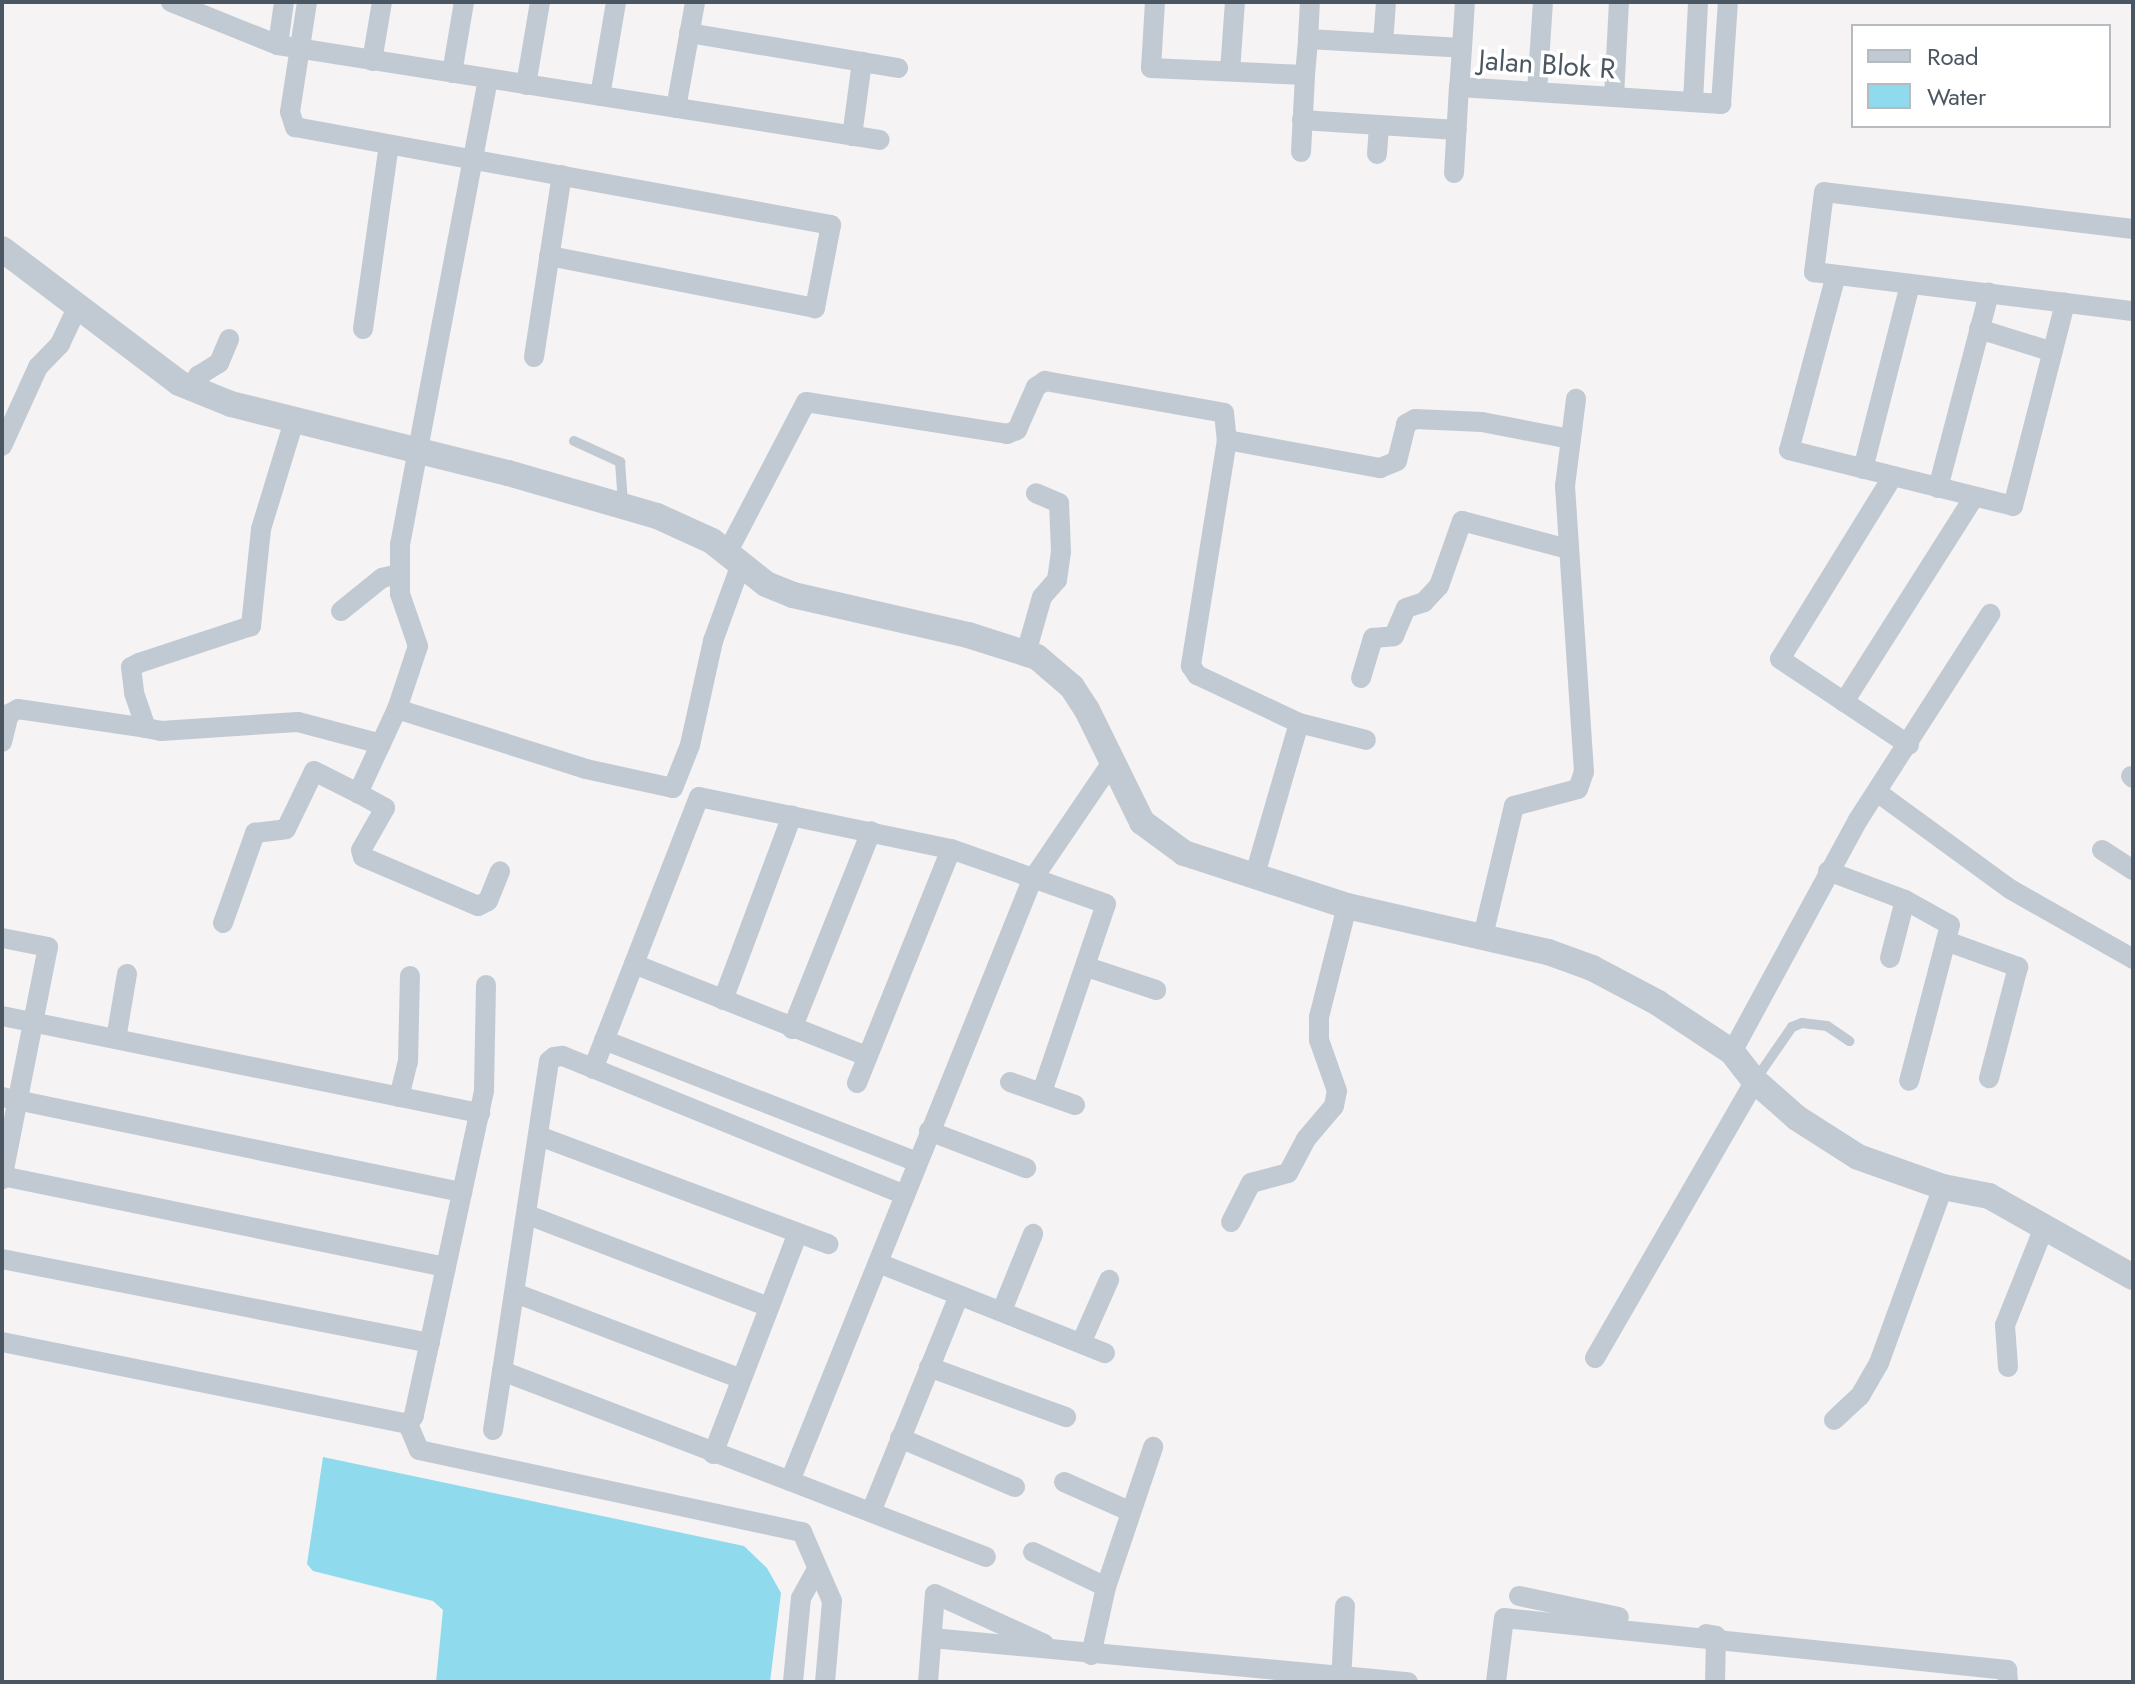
<!DOCTYPE html>
<style>
body{margin:0}
#map{position:relative;width:2135px;height:1684px;overflow:hidden;background:#f5f3f3;font-family:Jost,sans-serif}
div>[style]{position:absolute}
[style*='--x']{left:calc(var(--x)*1px);top:calc(var(--y)*1px);width:calc(var(--w)*1px);rotate:calc(var(--a)*1deg)}
.water>*{inset:0;background:#90daee}
.service>*{height:10px;margin:-5px;padding:0 5px;transform-origin:5px;border-radius:5px;background:#c1cad2}
.minor>*{height:20px;margin:-10px;padding:0 10px;transform-origin:10px;border-radius:10px;background:#c1cad2}
.tertiary>*{height:26px;margin:-13px;padding:0 13px;transform-origin:13px;border-radius:13px;background:#c1cad2}
span{translate:-50% -50%;white-space:nowrap;text-align:center;line-height:1.15;-webkit-text-stroke:7px #fff;paint-order:stroke}
.street-label{font-size:28px;color:#4a5661}
.frame{position:absolute;inset:0;border:4px solid #4a5661;pointer-events:none}
.legend{position:absolute;left:1851px;top:24px;width:260px;height:104px;box-sizing:border-box;background:#fff;border:2px solid #b7bbc0;margin:0;padding:10px 14px;list-style:none;font-size:24px;color:#4a5661}
.legend li{display:flex;align-items:center;gap:16px;height:40px}
.legend b{width:40px;border:2px solid #b7bbc0}
</style>
<div id="map">
<div class="water">
<i style="clip-path:polygon(323px 1457px,744px 1546px,767px 1568px,781px 1593px,770px 1682px,436px 1682px,443px 1610px,433px 1601px,313px 1571px,307px 1564px)"></i>
</div>
<div class="service">
<i style="--x:574;--y:441;--w:51;--a:24.5"></i>
<i style="--x:620;--y:462;--w:41;--a:85.8"></i>
<i style="--x:1756;--y:1079;--w:63;--a:-55.3"></i>
<i style="--x:1792;--y:1027;--w:11;--a:-22"></i>
<i style="--x:1802;--y:1023;--w:25;--a:7"></i>
<i style="--x:1827;--y:1026;--w:27;--a:34"></i>
</div>
<div class="minor">
<i style="--x:171;--y:2;--w:115;--a:21.9"></i>
<i style="--x:278;--y:45;--w:609;--a:8.97"></i>
<i style="--x:307;--y:2;--w:111;--a:98.8"></i>
<i style="--x:290;--y:112;--w:16;--a:72"></i>
<i style="--x:295;--y:127;--w:545;--a:10.36"></i>
<i style="--x:831;--y:225;--w:85;--a:100.9"></i>
<i style="--x:815;--y:308;--w:271;--a:-168.9"></i>
<i style="--x:1155;--y:2;--w:66;--a:93.5"></i>
<i style="--x:1151;--y:68;--w:154;--a:2.6"></i>
<i style="--x:1305;--y:75;--w:36;--a:-85"></i>
<i style="--x:1308;--y:39;--w:154;--a:3.3"></i>
<i style="--x:1462;--y:48;--w:39;--a:94"></i>
<i style="--x:1459;--y:87;--w:263;--a:3.7"></i>
<i style="--x:1721;--y:104;--w:102;--a:-86.1"></i>
<i style="--x:689;--y:33;--w:212;--a:9.5"></i>
<i style="--x:1308;--y:39;--w:37;--a:-87"></i>
<i style="--x:1383;--y:43;--w:41;--a:-85.8"></i>
<i style="--x:278;--y:45;--w:43;--a:-82.1"></i>
<i style="--x:1462;--y:48;--w:46;--a:-86.3"></i>
<i style="--x:372;--y:61;--w:60;--a:-80.4"></i>
<i style="--x:1230;--y:71;--w:69;--a:-85.9"></i>
<i style="--x:452;--y:73;--w:72;--a:-80.4"></i>
<i style="--x:488;--y:79;--w:473;--a:100.7"></i>
<i style="--x:400;--y:544;--w:50;--a:90"></i>
<i style="--x:400;--y:594;--w:55;--a:70.9"></i>
<i style="--x:418;--y:646;--w:66;--a:108.4"></i>
<i style="--x:397;--y:709;--w:93;--a:114.9"></i>
<i style="--x:358;--y:793;--w:31;--a:29"></i>
<i style="--x:385;--y:808;--w:48;--a:119.7"></i>
<i style="--x:361;--y:850;--w:7;--a:74"></i>
<i style="--x:363;--y:857;--w:125;--a:23.1"></i>
<i style="--x:478;--y:906;--w:11;--a:-27"></i>
<i style="--x:488;--y:901;--w:32;--a:-68"></i>
<i style="--x:526;--y:85;--w:84;--a:-80.4"></i>
<i style="--x:1537;--y:92;--w:90;--a:-86.2"></i>
<i style="--x:600;--y:96;--w:95;--a:-80.3"></i>
<i style="--x:1614;--y:97;--w:95;--a:-87"></i>
<i style="--x:1693;--y:102;--w:100;--a:-87.1"></i>
<i style="--x:676;--y:108;--w:108;--a:-79.8"></i>
<i style="--x:1302;--y:120;--w:155;--a:3.7"></i>
<i style="--x:852;--y:136;--w:75;--a:-82.3"></i>
<i style="--x:1301;--y:152;--w:77;--a:-87"></i>
<i style="--x:1377;--y:154;--w:29;--a:-86"></i>
<i style="--x:1454;--y:173;--w:86;--a:-86.7"></i>
<i style="--x:2133;--y:229;--w:311;--a:-173.2"></i>
<i style="--x:1824;--y:192;--w:81;--a:97.1"></i>
<i style="--x:1814;--y:272;--w:321;--a:7"></i>
<i style="--x:1836;--y:275;--w:181;--a:105"></i>
<i style="--x:1789;--y:450;--w:231;--a:14"></i>
<i style="--x:2013;--y:506;--w:210;--a:-75.6"></i>
<i style="--x:363;--y:329;--w:186;--a:-82"></i>
<i style="--x:1979;--y:329;--w:77;--a:17.3"></i>
<i style="--x:534;--y:357;--w:184;--a:-81.3"></i>
<i style="--x:194;--y:390;--w:15;--a:-74"></i>
<i style="--x:198;--y:376;--w:25;--a:-32"></i>
<i style="--x:219;--y:363;--w:26;--a:-67"></i>
<i style="--x:294;--y:421;--w:113;--a:107"></i>
<i style="--x:261;--y:529;--w:98;--a:95.9"></i>
<i style="--x:251;--y:626;--w:118;--a:161.7"></i>
<i style="--x:139;--y:663;--w:9;--a:153"></i>
<i style="--x:131;--y:667;--w:26;--a:83"></i>
<i style="--x:134;--y:693;--w:37;--a:71"></i>
<i style="--x:146;--y:728;--w:15;--a:11"></i>
<i style="--x:161;--y:731;--w:137;--a:-3.8"></i>
<i style="--x:298;--y:722;--w:86;--a:14.8"></i>
<i style="--x:1227;--y:440;--w:156;--a:10.4"></i>
<i style="--x:1380;--y:468;--w:18;--a:-22"></i>
<i style="--x:1397;--y:461;--w:38;--a:-76"></i>
<i style="--x:1406;--y:424;--w:10;--a:-29"></i>
<i style="--x:1415;--y:419;--w:67;--a:2.6"></i>
<i style="--x:1482;--y:422;--w:90;--a:10.9"></i>
<i style="--x:2;--y:446;--w:87;--a:-65.5"></i>
<i style="--x:38;--y:367;--w:32;--a:-46"></i>
<i style="--x:60;--y:344;--w:42;--a:-64.7"></i>
<i style="--x:1863;--y:469;--w:191;--a:-75.7"></i>
<i style="--x:1893;--y:476;--w:215;--a:121.7"></i>
<i style="--x:1780;--y:659;--w:155;--a:33.7"></i>
<i style="--x:1938;--y:488;--w:202;--a:-75.3"></i>
<i style="--x:727;--y:553;--w:170;--a:-62.4"></i>
<i style="--x:806;--y:402;--w:204;--a:9"></i>
<i style="--x:1007;--y:434;--w:11;--a:-22"></i>
<i style="--x:1017;--y:430;--w:47;--a:-66.2"></i>
<i style="--x:1036;--y:387;--w:11;--a:-34"></i>
<i style="--x:1045;--y:381;--w:182;--a:10.1"></i>
<i style="--x:1224;--y:413;--w:27;--a:84"></i>
<i style="--x:1227;--y:440;--w:229;--a:99.1"></i>
<i style="--x:1191;--y:666;--w:11;--a:56"></i>
<i style="--x:1197;--y:675;--w:113;--a:25.2"></i>
<i style="--x:1299;--y:723;--w:161;--a:106.2"></i>
<i style="--x:341;--y:611;--w:53;--a:-38.8"></i>
<i style="--x:382;--y:578;--w:16;--a:-14"></i>
<i style="--x:1026;--y:653;--w:58;--a:-74.1"></i>
<i style="--x:1042;--y:597;--w:23;--a:-49"></i>
<i style="--x:1057;--y:580;--w:28;--a:-82"></i>
<i style="--x:1061;--y:552;--w:49;--a:-92.3"></i>
<i style="--x:1059;--y:503;--w:25;--a:-157"></i>
<i style="--x:1361;--y:678;--w:42;--a:-73.3"></i>
<i style="--x:1373;--y:638;--w:21;--a:-5"></i>
<i style="--x:1394;--y:636;--w:30;--a:-67"></i>
<i style="--x:1406;--y:608;--w:19;--a:-18"></i>
<i style="--x:1424;--y:602;--w:22;--a:-47"></i>
<i style="--x:1439;--y:586;--w:69;--a:-70.5"></i>
<i style="--x:1462;--y:521;--w:110;--a:14.8"></i>
<i style="--x:1844;--y:702;--w:243;--a:-57.6"></i>
<i style="--x:397;--y:709;--w:198;--a:17.6"></i>
<i style="--x:586;--y:769;--w:89;--a:12.3"></i>
<i style="--x:673;--y:788;--w:46;--a:-68.4"></i>
<i style="--x:690;--y:745;--w:107;--a:-77.5"></i>
<i style="--x:713;--y:641;--w:82;--a:-70"></i>
<i style="--x:1299;--y:723;--w:69;--a:14.2"></i>
<i style="--x:2;--y:742;--w:29;--a:-76"></i>
<i style="--x:9;--y:714;--w:10;--a:-29"></i>
<i style="--x:18;--y:709;--w:129;--a:8.4"></i>
<i style="--x:2131;--y:776;--w:3;--a:45"></i>
<i style="--x:1877;--y:792;--w:165;--a:36.1"></i>
<i style="--x:2010;--y:889;--w:142;--a:29.6"></i>
<i style="--x:2102;--y:850;--w:37;--a:33"></i>
<i style="--x:1828;--y:871;--w:82;--a:20.6"></i>
<i style="--x:1905;--y:900;--w:51;--a:29.1"></i>
<i style="--x:1950;--y:925;--w:161;--a:104.7"></i>
<i style="--x:223;--y:923;--w:96;--a:-70.4"></i>
<i style="--x:255;--y:833;--w:31;--a:-7"></i>
<i style="--x:286;--y:829;--w:64;--a:-64.2"></i>
<i style="--x:314;--y:771;--w:49;--a:26.6"></i>
<i style="--x:1483;--y:936;--w:134;--a:-76.6"></i>
<i style="--x:1514;--y:806;--w:66;--a:-14.9"></i>
<i style="--x:1578;--y:789;--w:18;--a:-71"></i>
<i style="--x:1584;--y:772;--w:287;--a:-93.8"></i>
<i style="--x:1565;--y:486;--w:88;--a:-82.8"></i>
<i style="--x:2;--y:938;--w:47;--a:11.1"></i>
<i style="--x:48;--y:947;--w:237;--a:101.2"></i>
<i style="--x:1946;--y:941;--w:77;--a:19.9"></i>
<i style="--x:2018;--y:967;--w:115;--a:104.6"></i>
<i style="--x:1890;--y:958;--w:60;--a:-75.5"></i>
<i style="--x:634;--y:964;--w:250;--a:21.6"></i>
<i style="--x:1087;--y:967;--w:73;--a:18.4"></i>
<i style="--x:486;--y:985;--w:106;--a:91.1"></i>
<i style="--x:484;--y:1091;--w:332;--a:102.2"></i>
<i style="--x:414;--y:1416;--w:10;--a:127"></i>
<i style="--x:408;--y:1424;--w:28;--a:67"></i>
<i style="--x:419;--y:1450;--w:392;--a:12.1"></i>
<i style="--x:802;--y:1532;--w:75;--a:66.5"></i>
<i style="--x:832;--y:1601;--w:81;--a:94.9"></i>
<i style="--x:723;--y:1000;--w:197;--a:-69.5"></i>
<i style="--x:2;--y:1016;--w:488;--a:11.5"></i>
<i style="--x:792;--y:1029;--w:213;--a:-68.2"></i>
<i style="--x:116;--y:1039;--w:66;--a:-80.4"></i>
<i style="--x:604;--y:1040;--w:336;--a:21.3"></i>
<i style="--x:1732;--y:1052;--w:264;--a:-61.5"></i>
<i style="--x:1858;--y:820;--w:245;--a:-57.3"></i>
<i style="--x:593;--y:1069;--w:292;--a:-68.7"></i>
<i style="--x:699;--y:797;--w:257;--a:11.7"></i>
<i style="--x:951;--y:849;--w:164;--a:19.5"></i>
<i style="--x:1106;--y:904;--w:199;--a:108.8"></i>
<i style="--x:1010;--y:1082;--w:69;--a:19.5"></i>
<i style="--x:857;--y:1083;--w:252;--a:-68.1"></i>
<i style="--x:2;--y:1097;--w:470;--a:11.7"></i>
<i style="--x:399;--y:1097;--w:36;--a:-76"></i>
<i style="--x:408;--y:1062;--w:86;--a:-88.7"></i>
<i style="--x:929;--y:1131;--w:104;--a:20.9"></i>
<i style="--x:539;--y:1136;--w:309;--a:20.5"></i>
<i style="--x:2;--y:1176;--w:453;--a:11.6"></i>
<i style="--x:905;--y:1195;--w:370;--a:-157.9"></i>
<i style="--x:562;--y:1056;--w:8;--a:173"></i>
<i style="--x:554;--y:1057;--w:6;--a:141"></i>
<i style="--x:549;--y:1061;--w:314;--a:98.6"></i>
<i style="--x:502;--y:1371;--w:308;--a:20.9"></i>
<i style="--x:790;--y:1481;--w:648;--a:-68.07"></i>
<i style="--x:1032;--y:880;--w:144;--a:-55.8"></i>
<i style="--x:528;--y:1215;--w:258;--a:20.9"></i>
<i style="--x:1231;--y:1222;--w:44;--a:-62.9"></i>
<i style="--x:1251;--y:1183;--w:38;--a:-15"></i>
<i style="--x:1288;--y:1173;--w:38;--a:-62"></i>
<i style="--x:1306;--y:1139;--w:43;--a:-49.7"></i>
<i style="--x:1334;--y:1106;--w:15;--a:-79"></i>
<i style="--x:1337;--y:1091;--w:54;--a:-109.4"></i>
<i style="--x:1319;--y:1040;--w:23;--a:-90"></i>
<i style="--x:1319;--y:1017;--w:114;--a:-75.8"></i>
<i style="--x:2;--y:1259;--w:436;--a:11.1"></i>
<i style="--x:881;--y:1264;--w:241;--a:21.7"></i>
<i style="--x:515;--y:1293;--w:242;--a:20.8"></i>
<i style="--x:1003;--y:1308;--w:80;--a:-67.9"></i>
<i style="--x:1082;--y:1341;--w:67;--a:-66.1"></i>
<i style="--x:2;--y:1342;--w:414;--a:11.4"></i>
<i style="--x:1595;--y:1358;--w:320;--a:-60"></i>
<i style="--x:929;--y:1367;--w:146;--a:20.1"></i>
<i style="--x:2008;--y:1367;--w:42;--a:-94.1"></i>
<i style="--x:2005;--y:1325;--w:102;--a:-68.2"></i>
<i style="--x:1834;--y:1420;--w:35;--a:-43"></i>
<i style="--x:1860;--y:1396;--w:38;--a:-60"></i>
<i style="--x:1879;--y:1363;--w:187;--a:-70"></i>
<i style="--x:493;--y:1430;--w:60;--a:-81.3"></i>
<i style="--x:900;--y:1438;--w:125;--a:23.1"></i>
<i style="--x:713;--y:1454;--w:235;--a:-69"></i>
<i style="--x:790;--y:1481;--w:210;--a:21.2"></i>
<i style="--x:1064;--y:1482;--w:71;--a:24"></i>
<i style="--x:871;--y:1512;--w:234;--a:-67.9"></i>
<i style="--x:1033;--y:1552;--w:81;--a:25.6"></i>
<i style="--x:1519;--y:1596;--w:102;--a:11.9"></i>
<i style="--x:1706;--y:1634;--w:10;--a:11"></i>
<i style="--x:1716;--y:1636;--w:46;--a:91.2"></i>
<i style="--x:932;--y:1638;--w:478;--a:5.3"></i>
<i style="--x:1091;--y:1655;--w:70;--a:-77.6"></i>
<i style="--x:1106;--y:1587;--w:148;--a:-71.4"></i>
<i style="--x:793;--y:1682;--w:84;--a:-84.6"></i>
<i style="--x:801;--y:1598;--w:31;--a:-61"></i>
<i style="--x:928;--y:1682;--w:88;--a:-85.5"></i>
<i style="--x:935;--y:1594;--w:120;--a:24.6"></i>
<i style="--x:1341;--y:1682;--w:76;--a:-87"></i>
<i style="--x:1496;--y:1682;--w:64;--a:-82.9"></i>
<i style="--x:1504;--y:1618;--w:506;--a:5.9"></i>
<i style="--x:2007;--y:1670;--w:12;--a:85"></i>
</div>
<div class="tertiary">
<i style="--x:2;--y:249;--w:222;--a:37.1"></i>
<i style="--x:179;--y:383;--w:56;--a:22"></i>
<i style="--x:231;--y:404;--w:285;--a:14"></i>
<i style="--x:508;--y:473;--w:155;--a:16.1"></i>
<i style="--x:657;--y:516;--w:60;--a:24.4"></i>
<i style="--x:712;--y:541;--w:69;--a:38.5"></i>
<i style="--x:766;--y:584;--w:29;--a:22"></i>
<i style="--x:793;--y:595;--w:180;--a:12.9"></i>
<i style="--x:968;--y:635;--w:72;--a:17.7"></i>
<i style="--x:1037;--y:657;--w:46;--a:40.6"></i>
<i style="--x:1072;--y:687;--w:27;--a:57"></i>
<i style="--x:1087;--y:710;--w:125;--a:63.8"></i>
<i style="--x:1142;--y:822;--w:52;--a:36.4"></i>
<i style="--x:1184;--y:853;--w:171;--a:18"></i>
<i style="--x:1347;--y:906;--w:206;--a:12.9"></i>
<i style="--x:1548;--y:952;--w:47;--a:20"></i>
<i style="--x:1592;--y:968;--w:75;--a:27.9"></i>
<i style="--x:1658;--y:1003;--w:89;--a:33.5"></i>
<i style="--x:1732;--y:1052;--w:37;--a:52"></i>
<i style="--x:1755;--y:1081;--w:56;--a:41.4"></i>
<i style="--x:1797;--y:1118;--w:72;--a:32.6"></i>
<i style="--x:1858;--y:1157;--w:90;--a:19.4"></i>
<i style="--x:1943;--y:1187;--w:47;--a:11.1"></i>
<i style="--x:1989;--y:1196;--w:165;--a:29.4"></i>
</div>
<div class="street-label">
<span style="left:1547px;top:65px;rotate:4deg">Jalan Blok R</span>
</div>
<div class="frame"></div>
<ul class="legend">
<li><b style="height:10px;background:#c1cad2"></b>Road</li>
<li><b style="height:22px;background:#90daee"></b>Water</li>
</ul>
</div>
